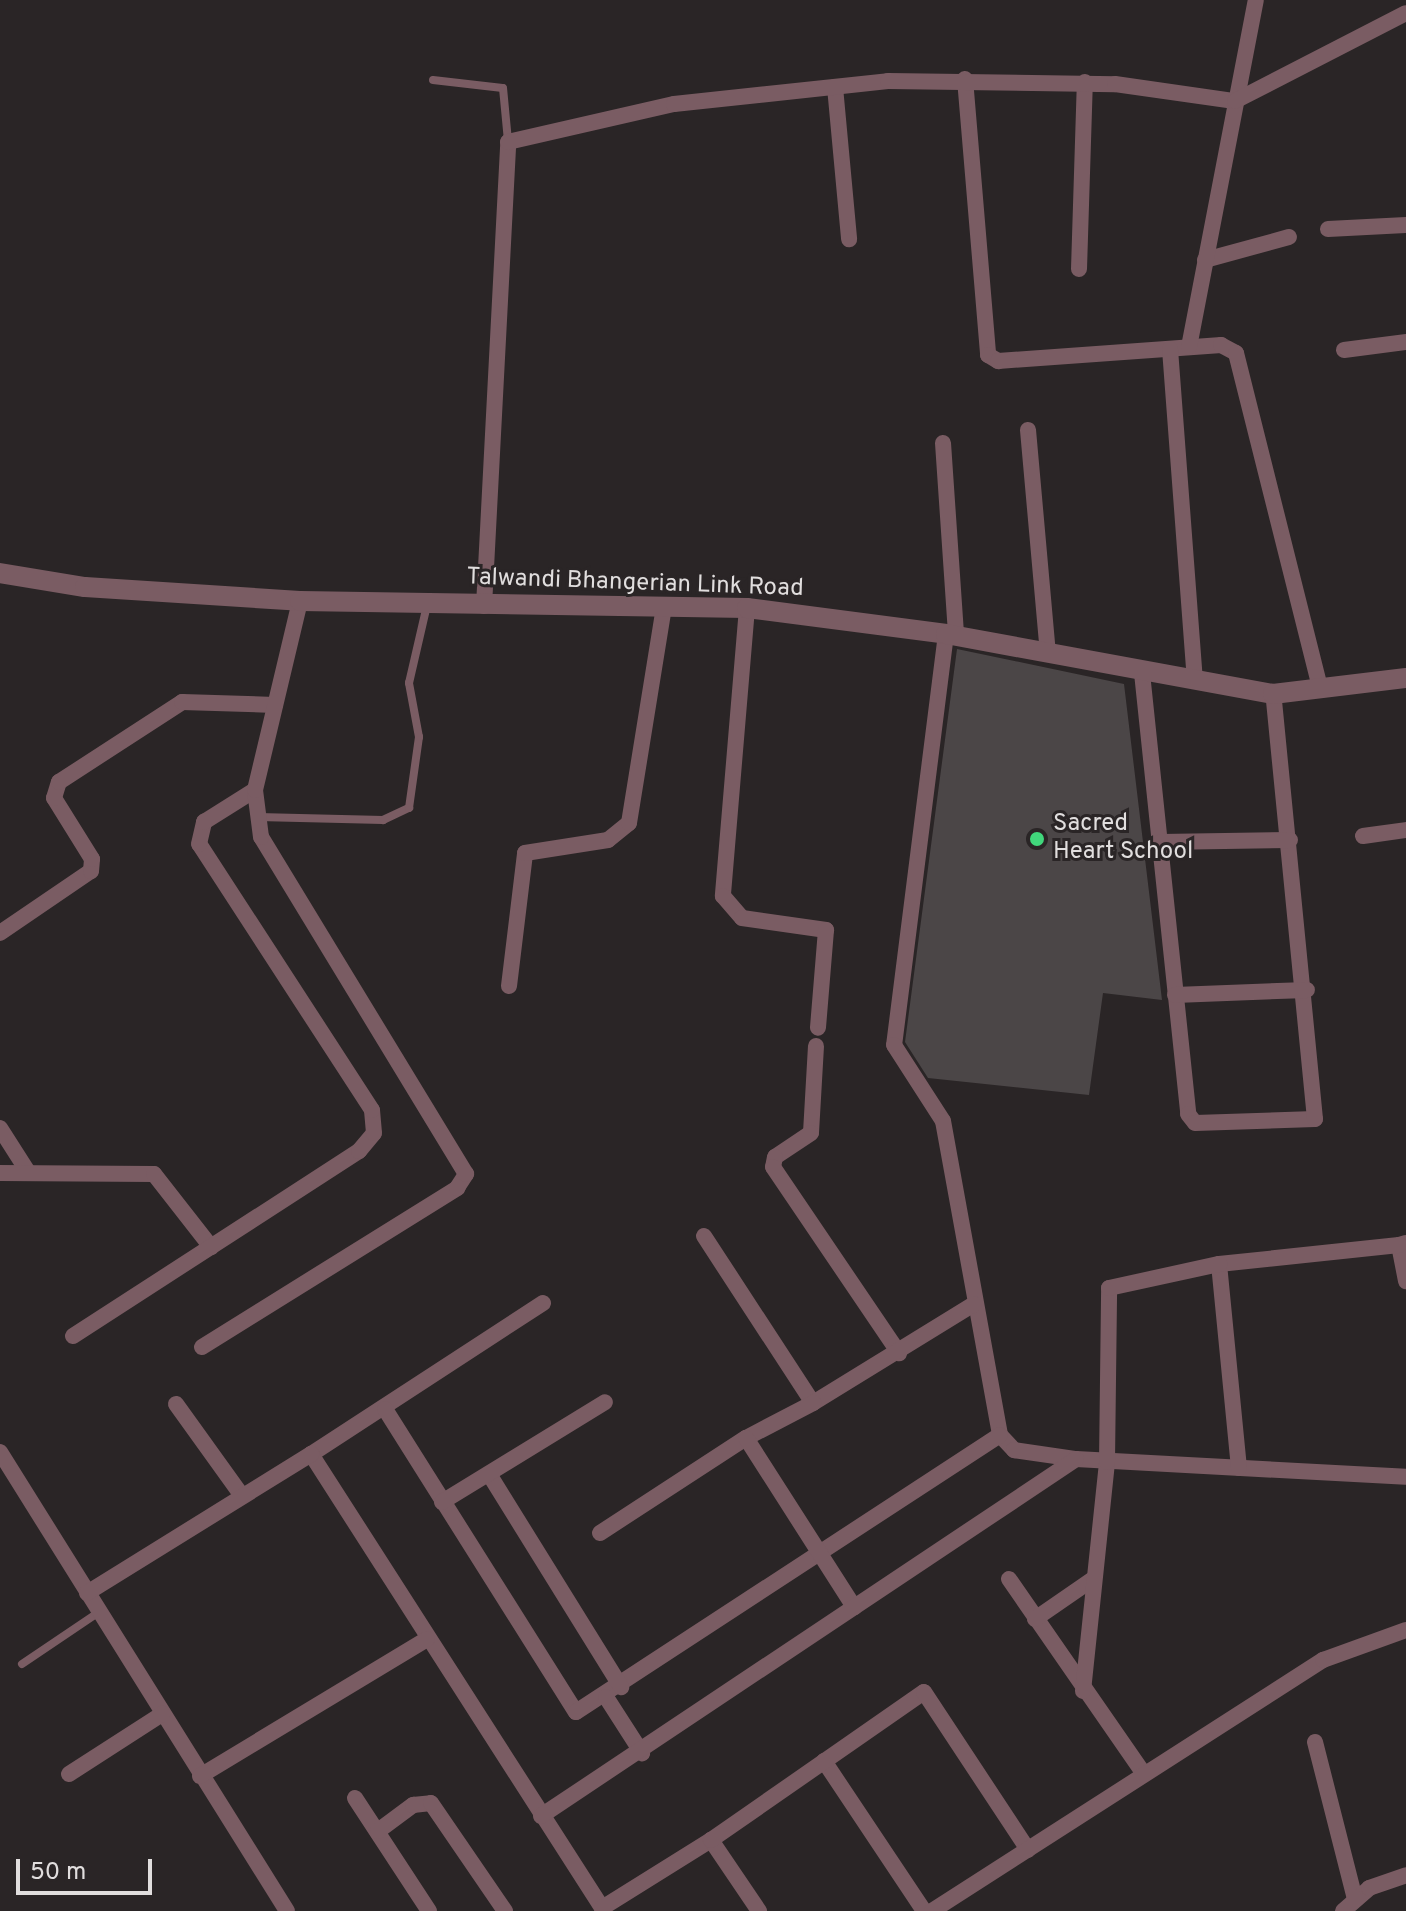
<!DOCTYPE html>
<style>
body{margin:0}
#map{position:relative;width:1406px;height:1911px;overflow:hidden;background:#2a2526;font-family:Overpass,sans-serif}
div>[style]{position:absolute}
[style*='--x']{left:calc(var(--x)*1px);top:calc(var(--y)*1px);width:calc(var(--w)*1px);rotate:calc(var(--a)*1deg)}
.building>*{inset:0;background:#4b4647}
.service>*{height:8px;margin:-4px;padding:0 4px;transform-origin:4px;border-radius:4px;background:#7a5c63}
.minor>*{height:16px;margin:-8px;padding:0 8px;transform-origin:8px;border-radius:8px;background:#7a5c63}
.tertiary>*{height:20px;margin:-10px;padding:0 10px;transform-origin:10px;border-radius:10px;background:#7a5c63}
.dots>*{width:22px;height:22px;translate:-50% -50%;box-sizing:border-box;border:4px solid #2a2526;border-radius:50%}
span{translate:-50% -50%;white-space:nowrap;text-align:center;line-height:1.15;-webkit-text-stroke:6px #2a2526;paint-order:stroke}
.street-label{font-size:24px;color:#e1dede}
.poi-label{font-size:24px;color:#e1dede}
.left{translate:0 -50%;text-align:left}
.scale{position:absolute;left:16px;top:1859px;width:136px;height:36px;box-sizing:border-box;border:4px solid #e1dede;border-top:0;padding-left:10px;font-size:24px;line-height:28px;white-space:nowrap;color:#e1dede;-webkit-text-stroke:6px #2a2526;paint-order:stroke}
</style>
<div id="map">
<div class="building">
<i style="clip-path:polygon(957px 649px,1124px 684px,1162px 1000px,1103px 993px,1089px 1095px,928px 1078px,905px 1042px)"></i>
</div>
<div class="service">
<i style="--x:433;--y:80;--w:70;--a:6.5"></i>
<i style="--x:503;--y:88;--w:53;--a:84.6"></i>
<i style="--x:258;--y:817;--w:125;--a:1.4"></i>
<i style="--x:383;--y:820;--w:29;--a:-25"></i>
<i style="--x:409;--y:808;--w:72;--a:-82"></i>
<i style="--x:419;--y:737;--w:55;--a:-100.5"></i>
<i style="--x:409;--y:683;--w:80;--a:-77"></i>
<i style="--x:22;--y:1664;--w:93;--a:-34"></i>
</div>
<div class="minor">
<i style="--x:965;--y:79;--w:277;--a:85.2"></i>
<i style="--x:988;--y:355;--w:12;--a:31"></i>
<i style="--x:998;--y:361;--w:224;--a:-4.1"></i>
<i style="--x:1221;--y:345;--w:17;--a:28"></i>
<i style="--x:1236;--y:353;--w:345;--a:75.9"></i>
<i style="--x:835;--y:87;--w:153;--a:84.7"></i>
<i style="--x:1328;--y:229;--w:78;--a:-2.9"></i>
<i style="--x:1205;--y:260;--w:87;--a:-15.3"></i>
<i style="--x:1079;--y:269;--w:187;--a:-88.2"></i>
<i style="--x:1189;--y:347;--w:353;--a:-79.1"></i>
<i style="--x:1170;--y:349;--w:332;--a:85.7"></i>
<i style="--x:1344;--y:350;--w:63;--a:-7.4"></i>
<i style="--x:1028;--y:430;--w:225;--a:84.9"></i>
<i style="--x:943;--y:443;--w:193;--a:86.1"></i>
<i style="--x:484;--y:606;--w:465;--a:-87"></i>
<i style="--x:508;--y:142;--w:170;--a:-12.9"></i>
<i style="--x:674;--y:104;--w:215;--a:-6.1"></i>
<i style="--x:888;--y:81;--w:227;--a:0.8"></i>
<i style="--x:1115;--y:84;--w:121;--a:8.1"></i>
<i style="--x:1235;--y:101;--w:192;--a:-27.2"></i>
<i style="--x:747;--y:608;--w:289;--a:94.8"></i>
<i style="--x:723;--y:896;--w:29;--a:49"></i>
<i style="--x:742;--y:918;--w:85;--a:8.1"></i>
<i style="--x:826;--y:930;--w:98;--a:94.7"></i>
<i style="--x:946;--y:634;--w:414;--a:97.2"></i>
<i style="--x:894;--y:1045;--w:90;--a:57.2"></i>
<i style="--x:943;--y:1121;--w:319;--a:79.7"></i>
<i style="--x:1000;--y:1435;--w:21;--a:47"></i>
<i style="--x:1014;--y:1450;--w:63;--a:8.3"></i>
<i style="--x:1076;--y:1459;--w:330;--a:3.1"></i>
<i style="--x:1142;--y:673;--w:443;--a:84"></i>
<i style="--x:1188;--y:1114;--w:11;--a:52"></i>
<i style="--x:1195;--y:1123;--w:120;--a:-1.9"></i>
<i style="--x:1315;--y:1119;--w:427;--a:-95.6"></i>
<i style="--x:1363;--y:836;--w:43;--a:-7.9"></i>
<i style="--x:1161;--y:842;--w:129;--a:-0.9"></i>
<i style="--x:0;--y:933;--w:110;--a:-34.3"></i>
<i style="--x:91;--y:871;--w:12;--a:-85"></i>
<i style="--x:92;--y:859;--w:72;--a:-121.9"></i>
<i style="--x:54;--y:798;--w:17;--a:-73"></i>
<i style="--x:59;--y:782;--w:147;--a:-33"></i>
<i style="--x:182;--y:702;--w:93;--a:1.8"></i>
<i style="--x:509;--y:986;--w:134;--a:-83.1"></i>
<i style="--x:525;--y:853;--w:84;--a:-8.9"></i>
<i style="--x:608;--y:840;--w:27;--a:-39"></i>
<i style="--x:629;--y:823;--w:218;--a:-80.8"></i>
<i style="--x:1175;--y:995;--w:132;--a:-2.2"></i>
<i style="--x:816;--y:1046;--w:87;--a:93.3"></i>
<i style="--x:811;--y:1133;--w:43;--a:146.3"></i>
<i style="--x:775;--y:1157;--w:10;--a:101"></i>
<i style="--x:773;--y:1167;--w:225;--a:55.9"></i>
<i style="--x:0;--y:1128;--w:52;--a:57.5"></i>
<i style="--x:0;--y:1173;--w:154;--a:0.4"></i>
<i style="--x:154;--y:1174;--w:93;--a:52"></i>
<i style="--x:704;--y:1236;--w:199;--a:56.9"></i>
<i style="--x:813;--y:1403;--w:189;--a:-31.6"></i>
<i style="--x:1406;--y:1243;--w:7;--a:164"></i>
<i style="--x:1399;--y:1245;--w:37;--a:79"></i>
<i style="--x:543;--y:1303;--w:277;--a:146.9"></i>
<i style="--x:311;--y:1454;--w:543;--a:57.33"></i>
<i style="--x:73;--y:1336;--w:341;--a:-32.9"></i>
<i style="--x:359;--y:1151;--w:23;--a:-50"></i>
<i style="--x:374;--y:1133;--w:23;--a:-95"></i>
<i style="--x:372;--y:1110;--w:317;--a:-123"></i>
<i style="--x:199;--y:844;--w:23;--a:-77"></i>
<i style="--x:204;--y:822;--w:60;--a:-32.1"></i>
<i style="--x:202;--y:1347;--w:301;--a:-31.9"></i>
<i style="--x:457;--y:1188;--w:17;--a:-57"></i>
<i style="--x:466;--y:1174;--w:394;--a:-121.3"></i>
<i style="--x:261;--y:837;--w:47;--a:-97.3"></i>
<i style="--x:255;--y:790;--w:194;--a:-76.6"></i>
<i style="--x:176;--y:1404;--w:113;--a:54.3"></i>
<i style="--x:385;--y:1409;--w:358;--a:57.8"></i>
<i style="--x:576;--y:1712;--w:506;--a:-33.16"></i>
<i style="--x:746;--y:1438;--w:76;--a:-27.6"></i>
<i style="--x:0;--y:1452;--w:541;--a:57.98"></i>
<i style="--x:1239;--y:1468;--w:205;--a:-95.6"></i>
<i style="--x:1219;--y:1264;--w:181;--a:-6"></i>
<i style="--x:489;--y:1474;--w:251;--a:58.2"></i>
<i style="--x:442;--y:1502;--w:191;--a:-31.5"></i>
<i style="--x:600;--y:1533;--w:174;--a:-33.1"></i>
<i style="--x:746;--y:1438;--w:201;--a:57.4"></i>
<i style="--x:1009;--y:1579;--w:237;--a:55.3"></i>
<i style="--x:87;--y:1593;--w:264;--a:-31.8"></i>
<i style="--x:1035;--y:1619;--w:70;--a:-34.6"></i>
<i style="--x:1083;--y:1691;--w:230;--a:-84"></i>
<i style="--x:1107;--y:1462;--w:174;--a:-89.3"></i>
<i style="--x:1109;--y:1288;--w:113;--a:-12.3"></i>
<i style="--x:606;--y:1697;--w:67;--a:57.3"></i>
<i style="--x:1315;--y:1742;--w:162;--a:75.7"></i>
<i style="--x:824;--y:1761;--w:180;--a:56.3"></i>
<i style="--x:69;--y:1774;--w:111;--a:-32.8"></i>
<i style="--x:200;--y:1776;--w:265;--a:-31.1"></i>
<i style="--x:355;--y:1798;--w:135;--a:56.8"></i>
<i style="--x:541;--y:1816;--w:643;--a:-33.71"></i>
<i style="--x:378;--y:1831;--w:44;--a:-36.6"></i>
<i style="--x:413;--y:1805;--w:18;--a:-6"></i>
<i style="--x:431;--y:1803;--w:131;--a:55.6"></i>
<i style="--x:602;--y:1908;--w:128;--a:-32"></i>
<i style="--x:759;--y:1911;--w:86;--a:-124.1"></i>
<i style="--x:711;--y:1840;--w:259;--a:-34.8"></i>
<i style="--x:924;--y:1692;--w:189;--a:56.6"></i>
<i style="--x:932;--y:1911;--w:465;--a:-32.7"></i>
<i style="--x:1323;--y:1660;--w:88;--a:-19.9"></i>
<i style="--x:1343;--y:1911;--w:35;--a:-41"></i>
<i style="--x:1369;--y:1888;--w:39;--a:-19"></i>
</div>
<div class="tertiary">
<i style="--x:0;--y:573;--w:86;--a:9.4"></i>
<i style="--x:85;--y:587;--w:215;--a:3.7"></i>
<i style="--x:300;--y:601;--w:447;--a:0.9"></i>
<i style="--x:747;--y:608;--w:201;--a:7.4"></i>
<i style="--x:946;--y:634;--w:332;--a:10.4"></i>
<i style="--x:1273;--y:694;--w:134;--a:-6.9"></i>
</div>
<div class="dots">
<i style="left:1037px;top:839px;background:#41d77c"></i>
</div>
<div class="street-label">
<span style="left:635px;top:584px;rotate:2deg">Talwandi Bhangerian Link Road</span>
</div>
<div class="poi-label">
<span class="left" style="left:1053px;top:839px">Sacred<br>Heart School</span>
</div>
<div class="scale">50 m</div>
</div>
